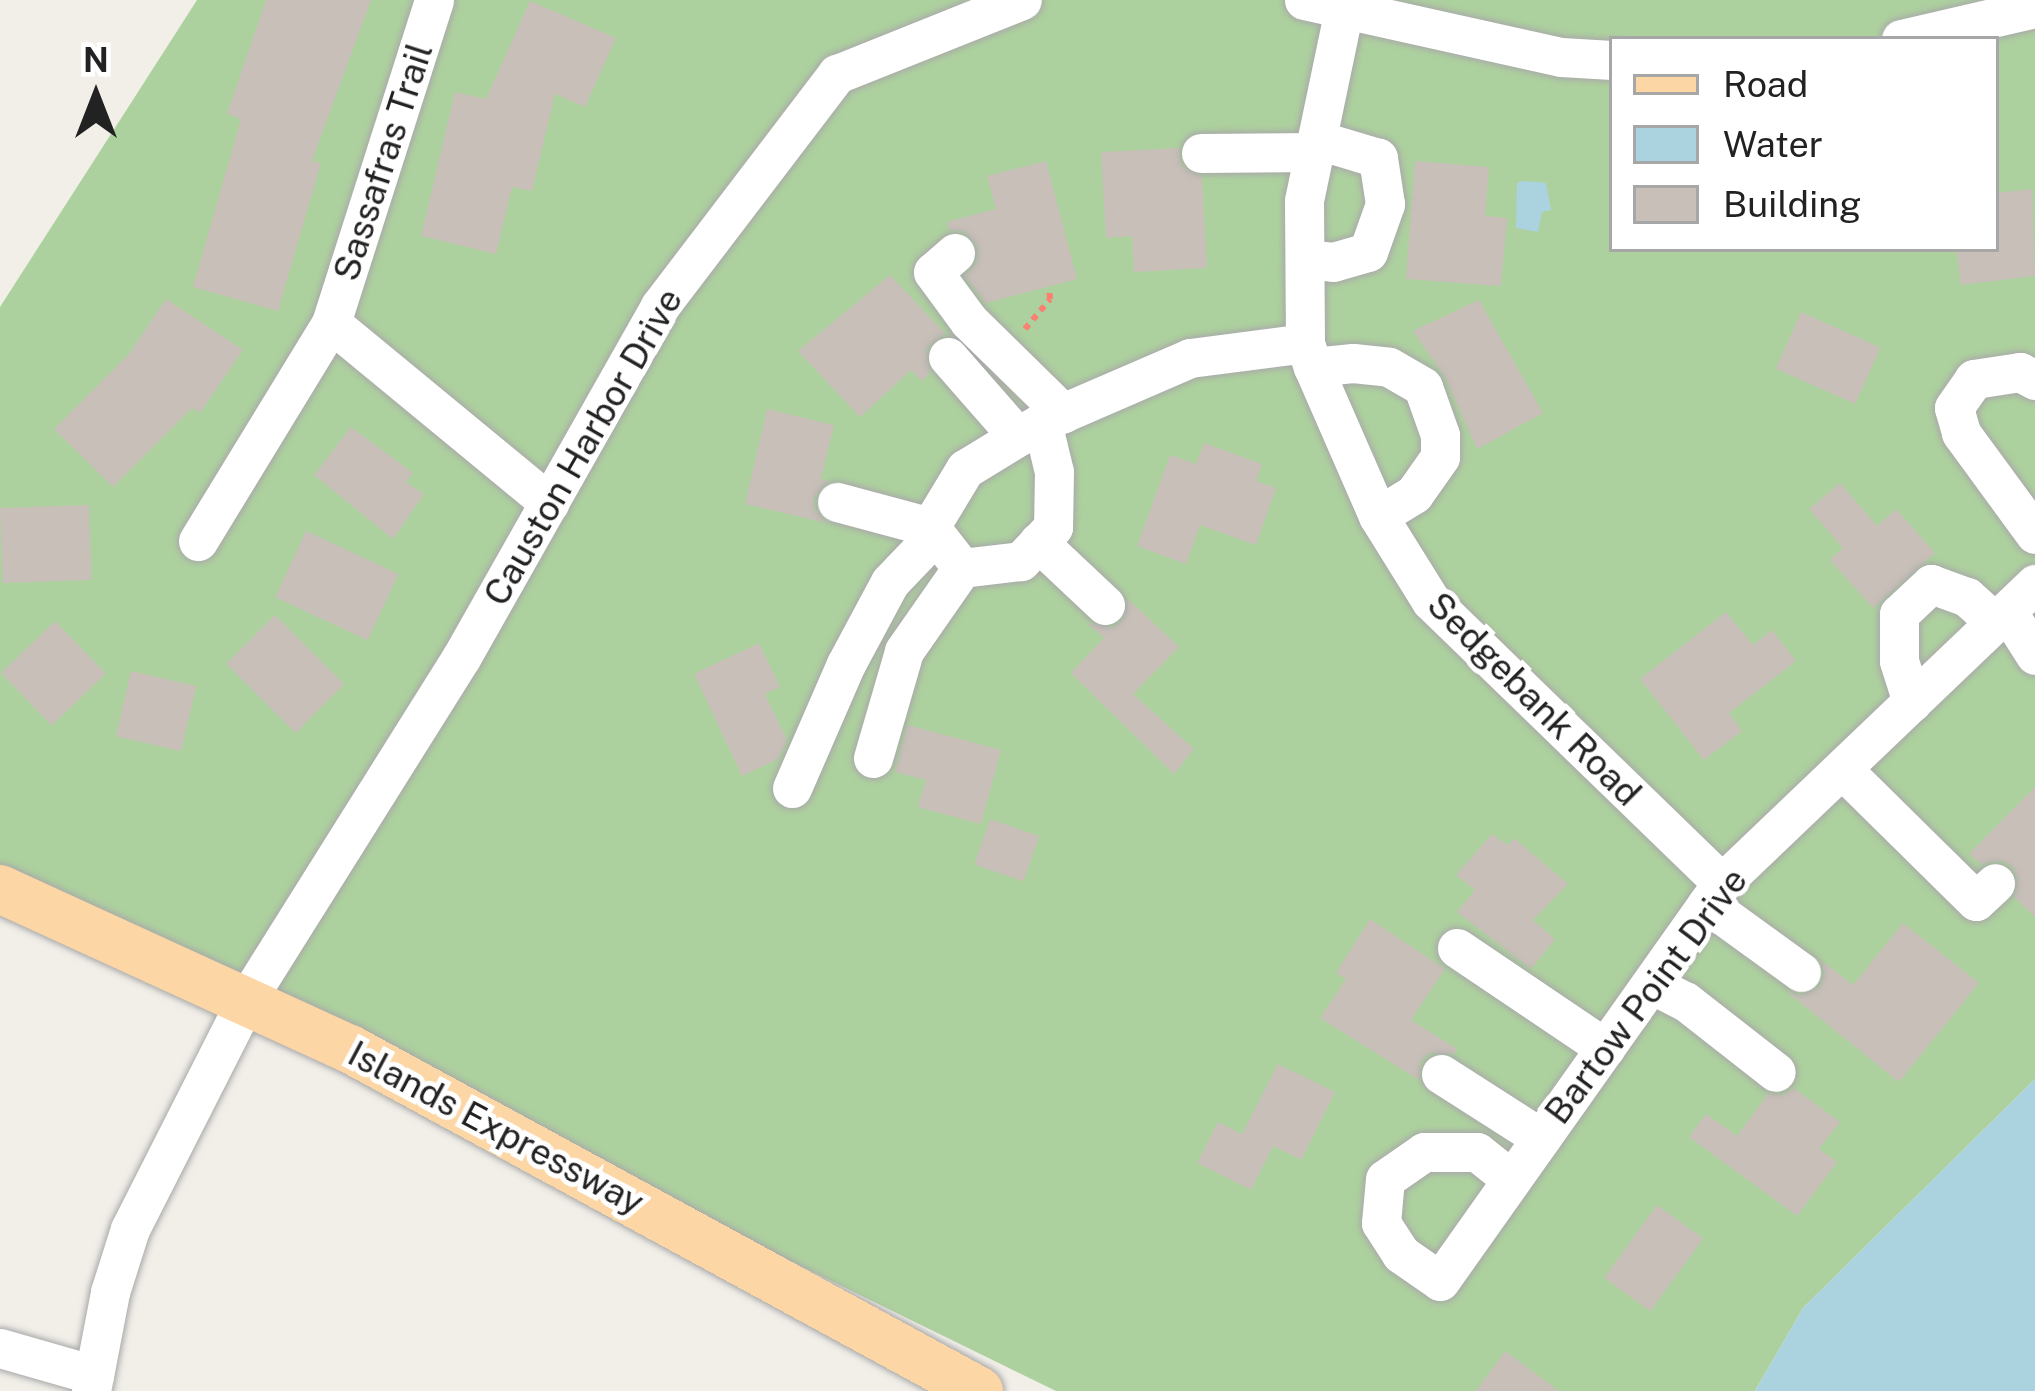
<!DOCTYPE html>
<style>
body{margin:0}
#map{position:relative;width:2035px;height:1391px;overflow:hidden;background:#f2efe9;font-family:"Public Sans",sans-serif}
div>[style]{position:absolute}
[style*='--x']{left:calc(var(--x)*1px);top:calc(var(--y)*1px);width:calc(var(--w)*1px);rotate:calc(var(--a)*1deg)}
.forest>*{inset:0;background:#add19e}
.water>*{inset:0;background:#aad3df}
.building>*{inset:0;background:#c7bfb8;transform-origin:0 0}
.path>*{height:6px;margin-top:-3px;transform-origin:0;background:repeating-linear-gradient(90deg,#fa8072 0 6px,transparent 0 12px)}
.roads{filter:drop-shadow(0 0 3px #a9a9a9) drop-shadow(0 0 3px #a9a9a9)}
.minor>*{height:39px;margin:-19.5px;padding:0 19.5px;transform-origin:19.5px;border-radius:19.5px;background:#fff}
.major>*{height:48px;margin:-24px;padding:0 24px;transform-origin:24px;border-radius:24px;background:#fcd6a4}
span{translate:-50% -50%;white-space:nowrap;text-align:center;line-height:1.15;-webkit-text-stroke:10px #fff;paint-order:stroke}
.street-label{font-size:36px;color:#222}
.legend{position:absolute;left:1609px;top:36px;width:390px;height:216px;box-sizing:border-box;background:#fff;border:3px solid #a7a7a7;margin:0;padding:15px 21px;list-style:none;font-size:36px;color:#222}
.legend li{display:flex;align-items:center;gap:24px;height:60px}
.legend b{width:60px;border:3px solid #a7a7a7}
.north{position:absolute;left:36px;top:36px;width:120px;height:120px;-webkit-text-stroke:9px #fff;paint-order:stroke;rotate:0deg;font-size:33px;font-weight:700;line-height:48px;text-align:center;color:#222}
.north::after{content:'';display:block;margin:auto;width:42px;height:54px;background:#222;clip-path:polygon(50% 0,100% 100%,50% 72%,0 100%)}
</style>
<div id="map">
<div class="forest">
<i style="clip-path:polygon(evenodd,197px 0,2035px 0,2035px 1079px,1803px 1308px,1755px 1391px,1056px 1391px,0 874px,0 307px,197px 0,1612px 39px,1996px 39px,1996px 249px,1612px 249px,1612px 39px)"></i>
</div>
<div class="water">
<i style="clip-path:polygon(1523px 181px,1546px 183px,1551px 210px,1542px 212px,1538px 232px,1516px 228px,1517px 183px)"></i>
<i style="clip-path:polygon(2035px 1079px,2035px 1391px,1755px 1391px,1803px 1308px)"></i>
</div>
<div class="building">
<i style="clip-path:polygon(266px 0,371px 0,312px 161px,321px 163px,278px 311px,193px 287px,241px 119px,227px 114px)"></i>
<i style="clip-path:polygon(530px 1px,616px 38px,585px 107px,555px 94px,532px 191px,512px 187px,496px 254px,421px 236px,455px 92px,486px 99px)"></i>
<i style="clip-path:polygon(1178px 148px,1181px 166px,1202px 177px,1207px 268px,1134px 272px,1132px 236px,1106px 238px,1101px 152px)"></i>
<i style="clip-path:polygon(1046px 161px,1077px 279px,986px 303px,965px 276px,977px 262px,978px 247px,964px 231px,949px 230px,947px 222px,996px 209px,987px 176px)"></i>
<i style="clip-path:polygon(1415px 161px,1489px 167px,1485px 216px,1507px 218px,1501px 286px,1406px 279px)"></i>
<i style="clip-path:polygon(2032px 189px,2035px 276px,1961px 285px,1956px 249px,1996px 249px,1996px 193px)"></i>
<i style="clip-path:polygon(890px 275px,945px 333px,926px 348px,930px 373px,922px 381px,911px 370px,860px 417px,798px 351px)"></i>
<i style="clip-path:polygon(166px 299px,243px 350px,200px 413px,192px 408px,113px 487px,54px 429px,128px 355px)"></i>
<i style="clip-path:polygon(1479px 300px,1543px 413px,1477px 449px,1446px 379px,1413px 331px)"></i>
<i style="left:1801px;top:312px;width:87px;height:62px;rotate:24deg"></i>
<i style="clip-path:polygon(767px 409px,834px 425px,821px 479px,828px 481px,814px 497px,814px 509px,827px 523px,745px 504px)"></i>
<i style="clip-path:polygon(351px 427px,413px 473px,406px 482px,424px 494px,393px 539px,314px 475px)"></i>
<i style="clip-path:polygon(1204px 443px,1262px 464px,1256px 481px,1276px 488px,1256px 545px,1200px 525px,1186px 564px,1137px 546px,1170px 455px,1196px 464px)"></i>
<i style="clip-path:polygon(1840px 483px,1877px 526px,1896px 509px,1935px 553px,1873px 608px,1830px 560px,1843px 548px,1809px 509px)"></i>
<i style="left:89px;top:505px;width:75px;height:89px;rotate:88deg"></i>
<i style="left:306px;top:531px;width:102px;height:73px;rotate:25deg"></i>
<i style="clip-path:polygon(1128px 599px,1179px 647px,1133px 694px,1194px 749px,1174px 774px,1071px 673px,1104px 638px,1087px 623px,1113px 628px,1123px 620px)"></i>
<i style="clip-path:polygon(1726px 612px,1753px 645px,1772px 630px,1796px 661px,1729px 713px,1742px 731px,1704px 760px,1640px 679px)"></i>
<i style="left:275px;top:615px;width:98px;height:69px;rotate:45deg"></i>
<i style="left:55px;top:621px;width:73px;height:75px;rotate:46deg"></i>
<i style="clip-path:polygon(759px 643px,780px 687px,765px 694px,787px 740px,778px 759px,742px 776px,694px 674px)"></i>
<i style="left:131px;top:671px;width:67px;height:67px;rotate:13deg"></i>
<i style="clip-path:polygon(908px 725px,1001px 750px,981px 824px,918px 807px,926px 780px,895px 772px)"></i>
<i style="clip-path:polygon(2035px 787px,2035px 917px,2014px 897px,2018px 879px,2012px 866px,2001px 860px,1981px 864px,1969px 854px)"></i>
<i style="left:990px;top:819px;width:52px;height:48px;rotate:19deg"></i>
<i style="clip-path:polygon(1492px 834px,1508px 845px,1514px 838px,1568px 884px,1533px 920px,1555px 939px,1531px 969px,1457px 912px,1475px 890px,1456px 875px)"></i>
<i style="clip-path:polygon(1370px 919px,1445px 969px,1411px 1020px,1457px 1049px,1454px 1054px,1429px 1053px,1420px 1062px,1419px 1080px,1320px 1018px,1346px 979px,1336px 973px)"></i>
<i style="clip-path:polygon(1903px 923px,1979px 983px,1899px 1082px,1786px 991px,1800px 996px,1820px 987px,1825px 973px,1821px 960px,1853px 985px)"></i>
<i style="clip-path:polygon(1278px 1064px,1335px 1092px,1301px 1160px,1273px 1146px,1251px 1190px,1197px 1163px,1218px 1122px,1242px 1134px)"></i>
<i style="clip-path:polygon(1794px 1088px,1840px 1122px,1819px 1149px,1837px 1162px,1797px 1216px,1689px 1137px,1706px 1114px,1737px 1136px,1768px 1094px,1784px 1095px)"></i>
<i style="left:1657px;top:1205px;width:57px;height:90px;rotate:36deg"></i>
<i style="clip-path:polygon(1505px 1351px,1559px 1391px,1476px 1391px)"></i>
</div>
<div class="path">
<i style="--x:1025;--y:329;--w:39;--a:-50"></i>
<i style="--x:1050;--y:299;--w:12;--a:-95"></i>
</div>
<div class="roads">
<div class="minor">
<i style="--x:1304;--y:0;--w:263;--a:12.5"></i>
<i style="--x:1561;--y:57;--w:51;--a:3.4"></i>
<i style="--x:1344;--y:9;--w:196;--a:101.8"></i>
<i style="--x:1304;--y:201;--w:142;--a:89.6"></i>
<i style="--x:1305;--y:343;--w:25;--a:72"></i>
<i style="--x:1313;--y:367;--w:163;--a:66.4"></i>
<i style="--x:1378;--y:516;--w:100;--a:58.1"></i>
<i style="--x:1431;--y:601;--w:405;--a:44.1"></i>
<i style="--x:1901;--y:39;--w:138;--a:-13"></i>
<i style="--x:1201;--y:153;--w:114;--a:-0.5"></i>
<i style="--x:955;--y:253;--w:29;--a:139"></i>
<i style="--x:933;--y:272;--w:61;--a:53.7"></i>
<i style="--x:969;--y:321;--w:132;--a:44.4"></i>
<i style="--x:1305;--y:259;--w:28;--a:6"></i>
<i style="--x:1333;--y:262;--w:36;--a:-16"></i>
<i style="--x:1368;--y:252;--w:51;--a:-70.5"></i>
<i style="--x:1385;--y:204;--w:47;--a:-98.7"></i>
<i style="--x:1378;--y:158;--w:63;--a:-163.3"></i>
<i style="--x:331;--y:323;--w:283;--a:39.5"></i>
<i style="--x:948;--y:357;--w:106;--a:48.8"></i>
<i style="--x:1313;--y:367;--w:40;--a:-5.7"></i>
<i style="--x:1353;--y:363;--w:36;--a:6"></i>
<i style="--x:1389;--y:367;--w:39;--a:30"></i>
<i style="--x:1423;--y:387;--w:51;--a:70.5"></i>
<i style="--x:1440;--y:435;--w:22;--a:90"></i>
<i style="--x:1440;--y:457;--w:45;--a:125.1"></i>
<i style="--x:1414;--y:494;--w:42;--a:148.6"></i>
<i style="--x:2035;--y:380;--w:17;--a:-152"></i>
<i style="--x:2020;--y:372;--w:47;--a:171.3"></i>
<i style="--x:1974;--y:379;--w:35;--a:125"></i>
<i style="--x:1954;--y:408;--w:26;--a:74"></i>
<i style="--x:1961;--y:433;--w:125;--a:53.8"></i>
<i style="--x:1042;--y:422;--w:51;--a:76.5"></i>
<i style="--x:1054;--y:472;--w:55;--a:91"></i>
<i style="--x:1053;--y:527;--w:47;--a:133.3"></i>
<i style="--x:1021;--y:561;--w:59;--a:173.2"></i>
<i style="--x:962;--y:568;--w:52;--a:-128"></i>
<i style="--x:930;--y:527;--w:68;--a:-58.9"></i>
<i style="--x:965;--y:469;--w:90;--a:-31.4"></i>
<i style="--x:1042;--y:422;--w:161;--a:-23.4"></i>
<i style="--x:1190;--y:358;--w:116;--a:-7.4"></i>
<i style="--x:837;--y:502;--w:96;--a:15"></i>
<i style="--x:198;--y:541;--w:255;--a:-58.6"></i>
<i style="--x:331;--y:323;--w:339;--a:-72.3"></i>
<i style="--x:1038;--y:542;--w:92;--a:43.2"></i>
<i style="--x:2007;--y:611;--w:52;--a:57.5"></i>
<i style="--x:1912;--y:702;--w:43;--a:-107.6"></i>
<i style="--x:1899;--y:661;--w:47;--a:-90"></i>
<i style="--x:1899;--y:614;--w:44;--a:-43.2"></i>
<i style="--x:1931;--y:584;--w:38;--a:20"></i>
<i style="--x:1967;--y:597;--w:38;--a:42"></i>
<i style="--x:873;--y:758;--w:111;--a:-73.8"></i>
<i style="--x:904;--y:651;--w:101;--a:-55.1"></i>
<i style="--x:1842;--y:769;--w:188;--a:44.6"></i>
<i style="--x:1976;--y:901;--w:26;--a:-43"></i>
<i style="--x:792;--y:788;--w:135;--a:-66.5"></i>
<i style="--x:846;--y:664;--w:93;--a:-61.8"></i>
<i style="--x:890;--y:582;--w:66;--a:-46.2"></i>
<i style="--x:1707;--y:904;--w:116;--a:35.9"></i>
<i style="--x:1457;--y:948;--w:179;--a:34"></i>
<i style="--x:1651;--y:984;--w:38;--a:27"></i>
<i style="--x:1685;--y:1001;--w:115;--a:38"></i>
<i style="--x:1441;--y:1074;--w:119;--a:32.6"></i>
<i style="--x:1511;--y:1179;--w:43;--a:-141.5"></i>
<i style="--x:1477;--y:1152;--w:53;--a:180"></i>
<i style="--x:1424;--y:1152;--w:47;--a:145.3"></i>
<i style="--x:1385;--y:1179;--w:44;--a:95.2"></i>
<i style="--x:1381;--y:1223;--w:37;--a:57"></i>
<i style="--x:1401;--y:1254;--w:47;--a:34.7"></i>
<i style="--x:1440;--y:1281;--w:488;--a:-54.7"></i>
<i style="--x:1722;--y:883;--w:433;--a:-43.7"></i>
<i style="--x:0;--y:1348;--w:98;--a:16"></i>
<i style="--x:91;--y:1391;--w:101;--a:-79.1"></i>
<i style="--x:110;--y:1292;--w:66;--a:-72.4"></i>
<i style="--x:130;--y:1229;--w:254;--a:-63.1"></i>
<i style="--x:245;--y:1002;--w:406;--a:-57.9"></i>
<i style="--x:461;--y:658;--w:404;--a:-60.5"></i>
<i style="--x:660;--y:306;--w:292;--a:-52.7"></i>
<i style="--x:837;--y:74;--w:199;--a:-21.8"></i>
</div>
<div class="major">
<i style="--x:0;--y:889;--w:385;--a:24.6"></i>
<i style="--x:350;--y:1049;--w:716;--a:28.53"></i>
</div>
</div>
<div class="street-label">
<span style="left:383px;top:162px;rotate:-72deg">Sassafras Trail</span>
<span style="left:583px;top:447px;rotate:-60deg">Causton Harbor Drive</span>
<span style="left:1534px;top:699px;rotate:45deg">Sedgebank Road</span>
<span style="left:1646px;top:996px;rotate:-53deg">Bartow Point Drive</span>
<span style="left:496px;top:1128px;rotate:28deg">Islands Expressway</span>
</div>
<ul class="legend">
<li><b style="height:15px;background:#fcd6a4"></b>Road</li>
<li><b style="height:33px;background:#aad3df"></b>Water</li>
<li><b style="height:33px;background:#c7bfb8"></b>Building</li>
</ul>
<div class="north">N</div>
</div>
